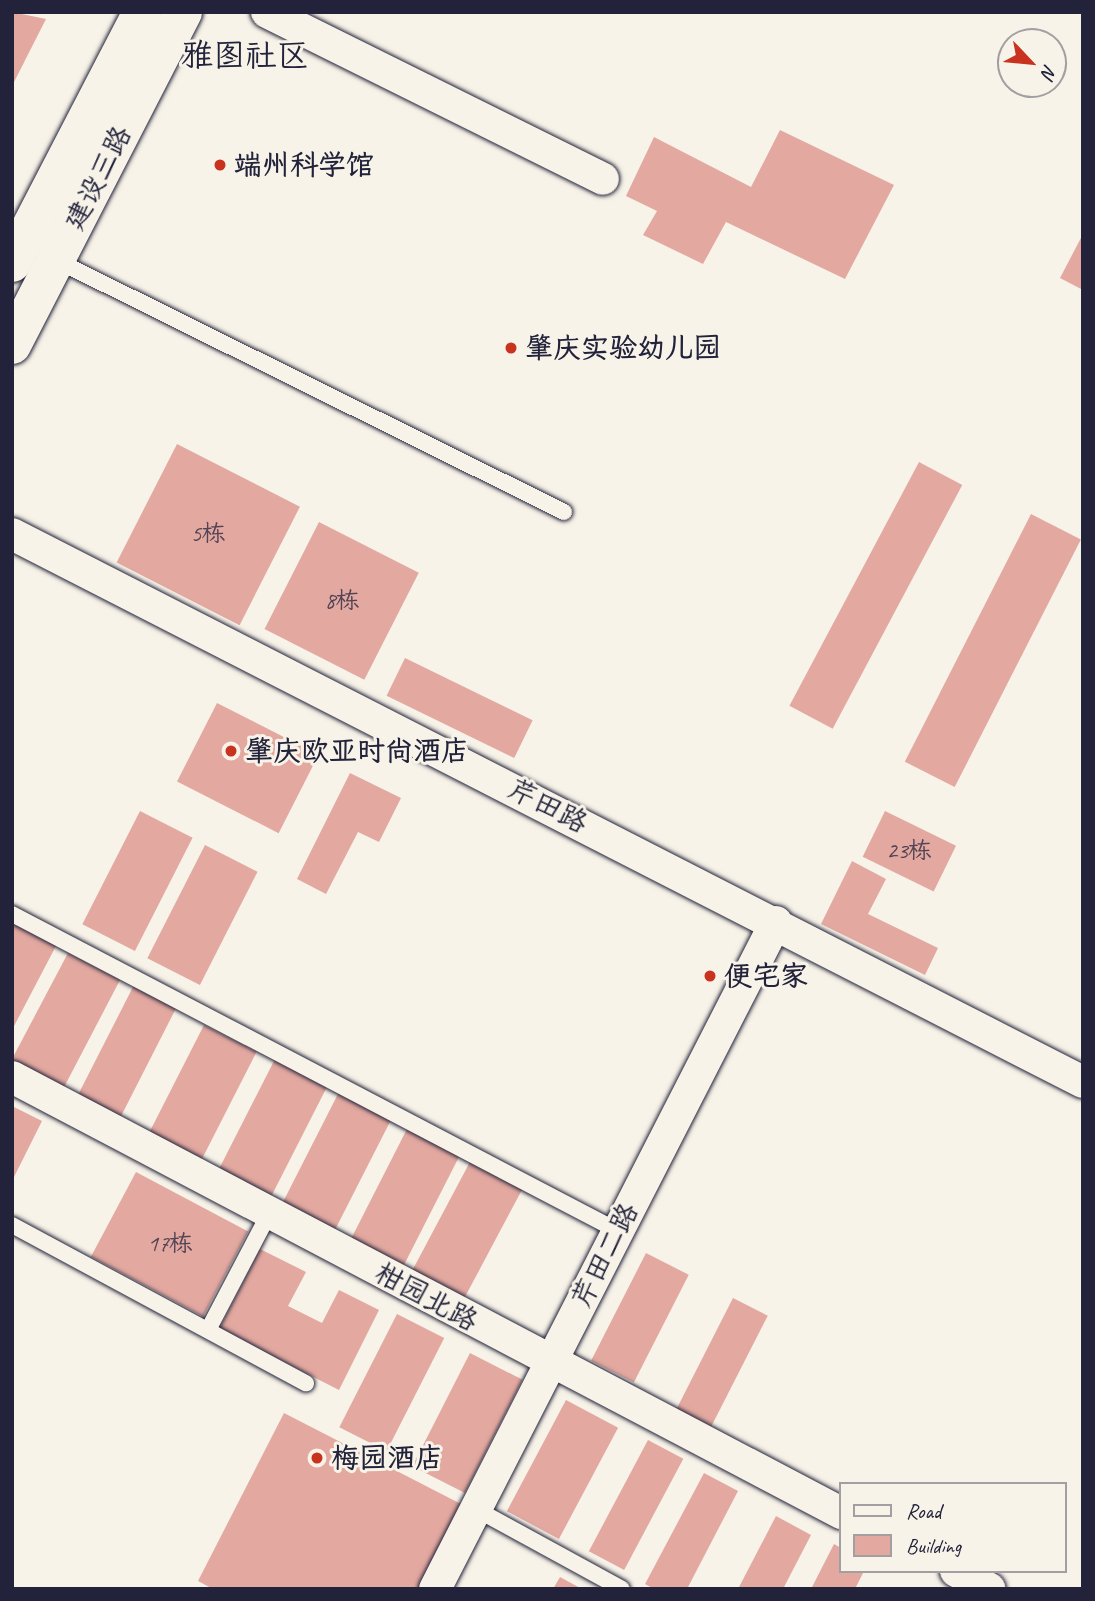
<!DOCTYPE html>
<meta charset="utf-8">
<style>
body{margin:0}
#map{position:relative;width:1095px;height:1601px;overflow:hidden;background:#f7f3e8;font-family:Caveat,"LXGW WenKai TC",sans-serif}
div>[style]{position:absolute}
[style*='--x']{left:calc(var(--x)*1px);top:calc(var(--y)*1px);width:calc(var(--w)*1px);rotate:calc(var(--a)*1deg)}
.building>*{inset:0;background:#e3a9a0;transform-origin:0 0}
.roads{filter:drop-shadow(0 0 2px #22223b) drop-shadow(0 0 2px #22223b)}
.lane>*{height:16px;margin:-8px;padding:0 8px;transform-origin:8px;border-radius:8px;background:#f7f3e8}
.street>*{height:32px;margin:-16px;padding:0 16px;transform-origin:16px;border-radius:16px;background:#f7f3e8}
.secondary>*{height:38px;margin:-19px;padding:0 19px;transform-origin:19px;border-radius:19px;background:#f7f3e8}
.dots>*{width:19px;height:19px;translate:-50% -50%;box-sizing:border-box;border:4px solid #f7f3e8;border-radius:50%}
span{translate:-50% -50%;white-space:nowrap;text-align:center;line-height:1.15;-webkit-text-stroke:6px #f7f3e8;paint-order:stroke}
.number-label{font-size:24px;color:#524454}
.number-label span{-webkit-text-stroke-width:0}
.poi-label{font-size:28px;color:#22223b;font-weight:700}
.left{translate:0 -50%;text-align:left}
.street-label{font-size:28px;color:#22223b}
.quarter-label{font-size:32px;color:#22223b}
.frame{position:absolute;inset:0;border:14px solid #22223b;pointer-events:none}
.legend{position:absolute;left:839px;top:1482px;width:228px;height:91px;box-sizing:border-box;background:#f7f3e8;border:2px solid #a29fa3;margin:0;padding:9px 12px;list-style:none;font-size:21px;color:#22223b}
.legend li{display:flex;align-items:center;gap:14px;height:35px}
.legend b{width:35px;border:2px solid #a29fa3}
.north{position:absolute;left:997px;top:28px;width:70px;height:70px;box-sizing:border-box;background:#f7f3e8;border:2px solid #a29fa3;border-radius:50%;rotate:116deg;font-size:19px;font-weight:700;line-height:28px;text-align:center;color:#22223b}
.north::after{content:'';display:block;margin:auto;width:24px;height:32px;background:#c8321e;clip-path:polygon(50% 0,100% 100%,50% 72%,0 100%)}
</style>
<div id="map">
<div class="building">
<i style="clip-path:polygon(12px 12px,46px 19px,12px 86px)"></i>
<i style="clip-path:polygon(780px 130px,894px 185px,845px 279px,726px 222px,703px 264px,643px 235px,657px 211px,626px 196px,654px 137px,751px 187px)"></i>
<i style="clip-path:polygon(1083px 234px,1083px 290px,1060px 278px)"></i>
<i style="left:177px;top:444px;width:138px;height:133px;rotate:27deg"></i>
<i style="left:919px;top:462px;width:49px;height:276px;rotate:28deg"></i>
<i style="left:1031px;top:514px;width:56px;height:278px;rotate:27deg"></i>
<i style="left:319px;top:522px;width:112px;height:120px;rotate:27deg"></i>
<i style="left:405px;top:658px;width:142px;height:42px;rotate:26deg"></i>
<i style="left:217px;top:703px;width:114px;height:88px;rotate:27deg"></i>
<i style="clip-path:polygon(350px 773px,401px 798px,379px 842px,358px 832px,326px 894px,297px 879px)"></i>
<i style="left:140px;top:811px;width:59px;height:127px;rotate:27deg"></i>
<i style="left:885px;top:811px;width:79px;height:51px;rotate:26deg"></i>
<i style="left:205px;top:845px;width:59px;height:127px;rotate:27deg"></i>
<i style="clip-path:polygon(852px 861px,886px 879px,868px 914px,938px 948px,925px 975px,821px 924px)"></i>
<i style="clip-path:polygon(12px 921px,57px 944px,12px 1030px)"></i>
<i style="clip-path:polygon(68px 953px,120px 980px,61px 1093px,12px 1068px,12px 1059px)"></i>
<i style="left:134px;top:985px;width:48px;height:133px;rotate:27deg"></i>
<i style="left:204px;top:1025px;width:59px;height:127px;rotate:27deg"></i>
<i style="left:275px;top:1059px;width:59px;height:127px;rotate:27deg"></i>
<i style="left:339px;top:1092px;width:59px;height:127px;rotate:27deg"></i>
<i style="clip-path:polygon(12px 1106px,42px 1121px,12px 1181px)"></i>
<i style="left:408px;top:1127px;width:59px;height:127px;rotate:27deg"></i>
<i style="left:471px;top:1160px;width:59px;height:127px;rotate:28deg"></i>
<i style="left:136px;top:1172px;width:127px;height:96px;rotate:28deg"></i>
<i style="clip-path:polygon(260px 1249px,306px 1272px,288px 1306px,322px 1323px,339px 1290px,379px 1310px,339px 1390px,219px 1329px)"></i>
<i style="left:646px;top:1253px;width:48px;height:121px;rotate:27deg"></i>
<i style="left:733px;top:1298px;width:39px;height:125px;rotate:27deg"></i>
<i style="left:397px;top:1314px;width:53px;height:127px;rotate:27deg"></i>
<i style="left:470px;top:1353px;width:59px;height:127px;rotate:27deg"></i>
<i style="left:566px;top:1400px;width:59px;height:126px;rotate:28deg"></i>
<i style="clip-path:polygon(284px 1413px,461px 1504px,418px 1589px,213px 1589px,198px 1581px)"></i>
<i style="left:648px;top:1440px;width:40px;height:126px;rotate:28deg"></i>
<i style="clip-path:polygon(704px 1473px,738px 1491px,687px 1589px,654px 1589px,645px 1584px)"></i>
<i style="clip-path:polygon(776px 1516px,811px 1535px,783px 1589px,738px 1589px)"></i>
<i style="clip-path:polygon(834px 1544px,841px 1548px,841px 1571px,864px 1571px,855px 1589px,811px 1589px)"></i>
<i style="clip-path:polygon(560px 1577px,582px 1589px,553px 1589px)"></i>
</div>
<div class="roads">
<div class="lane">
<i style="--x:56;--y:260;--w:567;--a:26.38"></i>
<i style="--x:12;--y:914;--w:684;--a:27.61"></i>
<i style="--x:12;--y:1225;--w:334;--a:28.3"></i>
<i style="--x:208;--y:1330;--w:131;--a:-62.3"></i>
<i style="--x:476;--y:1509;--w:166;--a:28.7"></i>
</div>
<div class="street">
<i style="--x:267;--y:12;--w:375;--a:26.4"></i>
<i style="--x:12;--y:534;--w:1203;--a:27.1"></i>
<i style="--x:12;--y:1077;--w:937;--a:27.74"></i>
<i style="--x:956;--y:1571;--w:38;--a:28"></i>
<i style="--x:435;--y:1589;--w:749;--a:-62.92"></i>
</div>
<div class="secondary">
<i style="--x:12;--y:263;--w:283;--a:-62.6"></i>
<i style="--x:12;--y:345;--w:374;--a:-62.8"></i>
</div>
</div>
<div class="dots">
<i style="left:220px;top:165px;background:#c8321e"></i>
<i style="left:511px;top:348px;background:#c8321e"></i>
<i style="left:231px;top:751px;background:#c8321e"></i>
<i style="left:710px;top:976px;background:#c8321e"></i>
<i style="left:317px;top:1458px;background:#c8321e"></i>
</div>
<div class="number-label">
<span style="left:208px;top:534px">5栋</span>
<span style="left:342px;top:601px">8栋</span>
<span style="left:909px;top:851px">23栋</span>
<span style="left:170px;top:1244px">17栋</span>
</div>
<div class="poi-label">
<span class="left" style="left:234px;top:165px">端州科学馆</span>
<span class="left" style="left:525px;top:348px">肇庆实验幼儿园</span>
<span class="left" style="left:245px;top:751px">肇庆欧亚时尚酒店</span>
<span class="left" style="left:724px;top:976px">便宅家</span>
<span class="left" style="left:331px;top:1458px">梅园酒店</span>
</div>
<div class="street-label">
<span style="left:98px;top:178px;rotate:-63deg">建设三路</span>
<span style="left:548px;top:806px;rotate:27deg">芹田路</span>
<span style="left:605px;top:1255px;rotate:-63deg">芹田二路</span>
<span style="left:426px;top:1297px;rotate:28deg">柑园北路</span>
</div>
<div class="quarter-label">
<span style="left:245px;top:56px">雅图社区</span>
</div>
<div class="frame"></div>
<ul class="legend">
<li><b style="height:9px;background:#f7f3e8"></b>Road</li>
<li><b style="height:19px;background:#e3a9a0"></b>Building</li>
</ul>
<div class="north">N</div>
</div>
